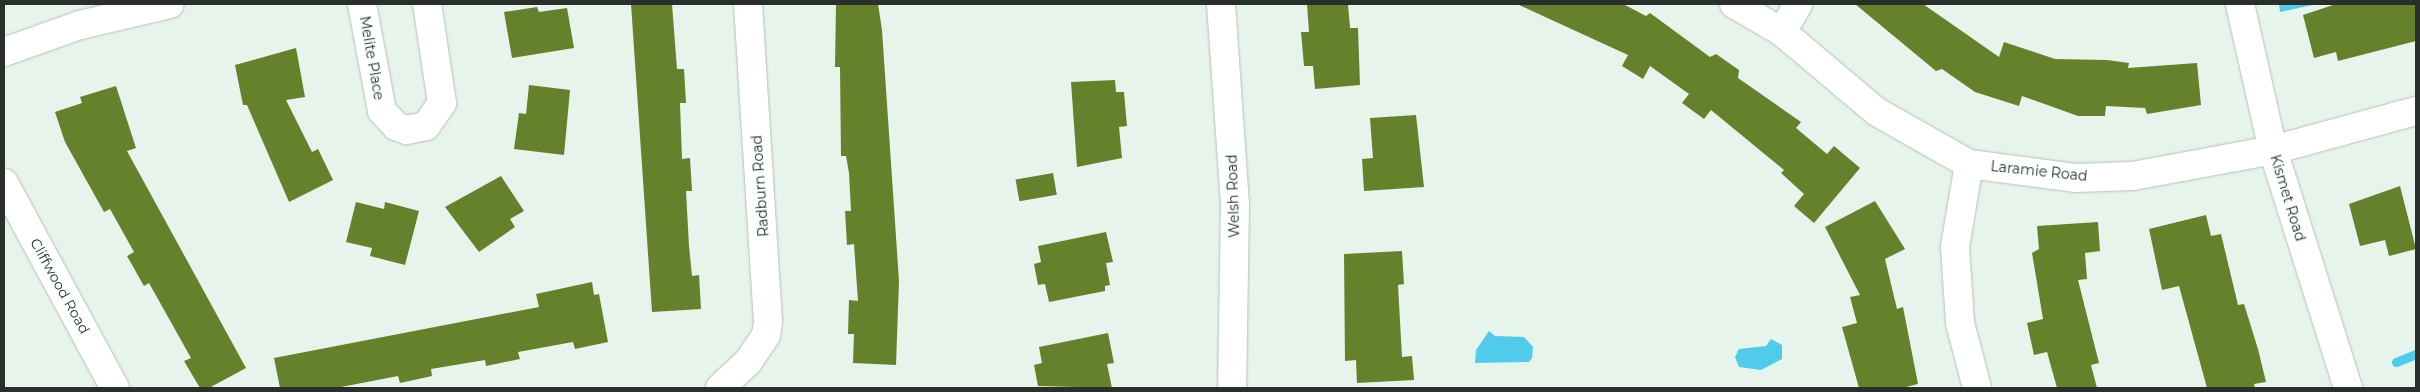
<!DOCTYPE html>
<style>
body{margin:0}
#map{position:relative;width:2420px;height:392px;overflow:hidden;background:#e6f4eb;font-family:Montserrat,sans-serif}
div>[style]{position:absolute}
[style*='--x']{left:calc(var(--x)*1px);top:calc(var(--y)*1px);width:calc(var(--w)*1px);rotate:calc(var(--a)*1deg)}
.water>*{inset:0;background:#50cbeb}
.stream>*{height:9px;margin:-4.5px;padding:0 4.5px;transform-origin:4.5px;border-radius:4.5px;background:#50cbeb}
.building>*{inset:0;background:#65812c;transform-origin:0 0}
.roads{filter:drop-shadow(0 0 1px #b4c2b8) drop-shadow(0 0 1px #b4c2b8)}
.street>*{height:28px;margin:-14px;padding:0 14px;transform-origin:14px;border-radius:14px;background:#fff}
.secondary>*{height:28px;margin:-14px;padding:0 14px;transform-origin:14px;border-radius:14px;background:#fff}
span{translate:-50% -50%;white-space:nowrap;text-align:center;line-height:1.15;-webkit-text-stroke:4px #f9fffb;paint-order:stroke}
.street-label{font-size:14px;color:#292f2b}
.frame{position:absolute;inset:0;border:5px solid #292f2b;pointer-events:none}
</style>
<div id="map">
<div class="water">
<i style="clip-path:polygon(2279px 4px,2317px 4px,2280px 12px)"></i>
<i style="clip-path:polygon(1489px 331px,1495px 336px,1524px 337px,1533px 347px,1532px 358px,1529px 362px,1475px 363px,1476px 350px)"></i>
<i style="clip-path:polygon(1771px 339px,1782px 345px,1782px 359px,1761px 370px,1739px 367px,1735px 357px,1739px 349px,1766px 346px)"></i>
</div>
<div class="stream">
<i style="--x:2396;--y:362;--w:22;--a:-22"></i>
</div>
<div class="building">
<i style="clip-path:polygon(631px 4px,672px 4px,677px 69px,684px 69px,686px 103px,680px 103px,682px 159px,690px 158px,692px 191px,686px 191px,689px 246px,692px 276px,699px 275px,701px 309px,652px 312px)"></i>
<i style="clip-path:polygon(836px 4px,878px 4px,882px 30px,899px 281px,896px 365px,853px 363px,854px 334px,848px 334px,849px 300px,858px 301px,854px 244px,847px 245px,845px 211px,851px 211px,849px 173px,846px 156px,841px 156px,840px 67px,835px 67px)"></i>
<i style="clip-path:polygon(1307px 4px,1348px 4px,1350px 28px,1358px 28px,1360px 85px,1315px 89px,1313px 66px,1304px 66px,1301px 32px,1309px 32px)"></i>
<i style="clip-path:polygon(1517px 4px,1623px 4px,1646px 16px,1650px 13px,1710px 57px,1716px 54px,1739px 70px,1738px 78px,1801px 122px,1796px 128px,1827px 154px,1834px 146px,1860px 168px,1814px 223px,1794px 206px,1804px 194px,1781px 173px,1784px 170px,1711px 110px,1704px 119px,1682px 103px,1689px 94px,1650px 66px,1643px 79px,1622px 66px,1628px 55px)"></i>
<i style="clip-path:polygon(1855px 4px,1923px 4px,1999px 57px,2004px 42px,2055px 59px,2107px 60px,2129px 63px,2128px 68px,2197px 63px,2201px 105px,2147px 114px,2145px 108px,2106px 106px,2105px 116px,2078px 116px,2022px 96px,2019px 106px,1975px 92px,1942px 69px,1936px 71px)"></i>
<i style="clip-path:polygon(2336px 4px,2416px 4px,2416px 41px,2338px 61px,2336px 52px,2314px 58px,2303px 15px)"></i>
<i style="clip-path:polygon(537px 7px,539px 12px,567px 8px,574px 48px,512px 58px,504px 12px)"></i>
<i style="clip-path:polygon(296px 48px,305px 97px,286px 100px,312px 152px,318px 149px,333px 180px,289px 202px,247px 105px,243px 105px,235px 65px)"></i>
<i style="clip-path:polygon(1115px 80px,1116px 92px,1124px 92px,1127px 126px,1119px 127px,1122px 158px,1077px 167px,1071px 82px)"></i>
<i style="clip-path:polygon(529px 85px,570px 90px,564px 155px,514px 149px,519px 113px,526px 114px)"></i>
<i style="clip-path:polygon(116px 86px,136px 148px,127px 151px,246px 368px,209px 388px,200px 388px,184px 361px,191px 358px,149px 283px,144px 286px,127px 256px,134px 252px,110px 209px,104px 212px,65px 142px,55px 112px,82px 103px,80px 97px)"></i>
<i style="clip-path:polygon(1416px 115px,1424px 187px,1364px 191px,1362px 159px,1373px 158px,1370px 118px)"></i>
<i style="left:1053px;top:173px;width:22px;height:38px;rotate:80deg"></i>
<i style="clip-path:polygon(501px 176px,524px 211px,510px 219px,515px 227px,479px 252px,445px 207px)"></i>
<i style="clip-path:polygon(2400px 186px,2416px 249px,2389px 256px,2385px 240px,2360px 246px,2349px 204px)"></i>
<i style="clip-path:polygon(1875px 201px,1905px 249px,1885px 259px,1897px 309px,1903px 307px,1918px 384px,1902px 388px,1859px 388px,1842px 327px,1857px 323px,1850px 297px,1860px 295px,1825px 227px)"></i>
<i style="clip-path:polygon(356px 202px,384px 209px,385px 202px,419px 211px,405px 265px,370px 256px,372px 248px,346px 242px)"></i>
<i style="clip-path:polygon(2206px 215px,2211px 236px,2221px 234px,2238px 305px,2244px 304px,2258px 349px,2266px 382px,2254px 384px,2255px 388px,2207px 388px,2179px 286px,2162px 290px,2149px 229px)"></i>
<i style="clip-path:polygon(2098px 222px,2100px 251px,2085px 253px,2087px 279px,2078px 280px,2099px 363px,2091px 365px,2097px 388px,2057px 388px,2047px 352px,2034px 355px,2027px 323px,2043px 319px,2032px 253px,2039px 249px,2037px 226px)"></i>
<i style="clip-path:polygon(1106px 232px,1113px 262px,1106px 263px,1110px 285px,1105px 286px,1105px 291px,1049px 302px,1045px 284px,1038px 285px,1034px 264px,1041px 262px,1038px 246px)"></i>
<i style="clip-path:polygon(1402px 251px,1404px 284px,1398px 285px,1402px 357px,1412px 356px,1414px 380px,1357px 383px,1356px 360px,1345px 361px,1344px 254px)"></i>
<i style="clip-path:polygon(592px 282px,594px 295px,599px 294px,608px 342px,575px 349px,573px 342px,518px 352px,520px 359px,486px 366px,485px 360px,431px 369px,432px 376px,400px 383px,398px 376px,336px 388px,280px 388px,274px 358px,539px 307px,536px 294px)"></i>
<i style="clip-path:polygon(1108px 333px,1114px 363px,1107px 364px,1112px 388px,1038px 386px,1034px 365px,1042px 363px,1039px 347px)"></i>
</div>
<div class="roads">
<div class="street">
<i style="--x:362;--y:4;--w:109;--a:79.4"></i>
<i style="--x:382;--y:111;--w:21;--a:47"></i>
<i style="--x:396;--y:126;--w:11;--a:22"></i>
<i style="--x:406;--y:130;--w:20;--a:-11"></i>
<i style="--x:426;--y:126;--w:28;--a:-55"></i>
<i style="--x:442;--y:103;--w:100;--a:-98.6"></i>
<i style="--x:1734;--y:4;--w:56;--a:30.3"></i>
<i style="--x:1782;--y:32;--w:124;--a:40.1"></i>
<i style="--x:1877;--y:112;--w:106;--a:29.5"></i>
<i style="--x:1969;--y:164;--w:107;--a:7.5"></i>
<i style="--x:2075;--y:178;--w:58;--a:-2"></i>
<i style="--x:2133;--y:176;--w:142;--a:-10.5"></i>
<i style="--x:2273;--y:150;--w:148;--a:-15.3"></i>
<i style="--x:2240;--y:4;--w:150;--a:77.3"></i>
<i style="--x:2273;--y:150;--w:250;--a:72.5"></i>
<i style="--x:1782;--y:32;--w:32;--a:-60"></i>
<i style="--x:4;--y:52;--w:81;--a:-19.6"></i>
<i style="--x:80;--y:25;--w:92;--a:-13.1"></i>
<i style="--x:1969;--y:164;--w:84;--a:99.6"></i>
<i style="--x:1955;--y:247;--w:76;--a:86.2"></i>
<i style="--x:1960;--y:323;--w:67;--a:75.3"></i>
<i style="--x:4;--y:183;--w:233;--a:61.6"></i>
<i style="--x:720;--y:388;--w:38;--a:-43"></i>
<i style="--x:748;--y:362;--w:32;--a:-56"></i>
<i style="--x:766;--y:335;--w:13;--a:-81"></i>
<i style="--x:768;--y:322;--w:319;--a:-93.6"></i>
</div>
<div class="secondary">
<i style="--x:1221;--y:4;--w:200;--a:86"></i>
<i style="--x:1235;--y:204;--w:184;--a:90.9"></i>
</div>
</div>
<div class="street-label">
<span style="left:372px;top:58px;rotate:80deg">Melite Place</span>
<span style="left:2039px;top:171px;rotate:6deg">Laramie Road</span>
<span style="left:760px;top:186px;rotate:-94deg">Radburn Road</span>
<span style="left:1233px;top:196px;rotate:-92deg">Welsh Road</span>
<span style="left:2288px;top:198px;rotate:73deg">Kismet Road</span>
<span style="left:60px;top:286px;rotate:61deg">Cliffwood Road</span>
</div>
<div class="frame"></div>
</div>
